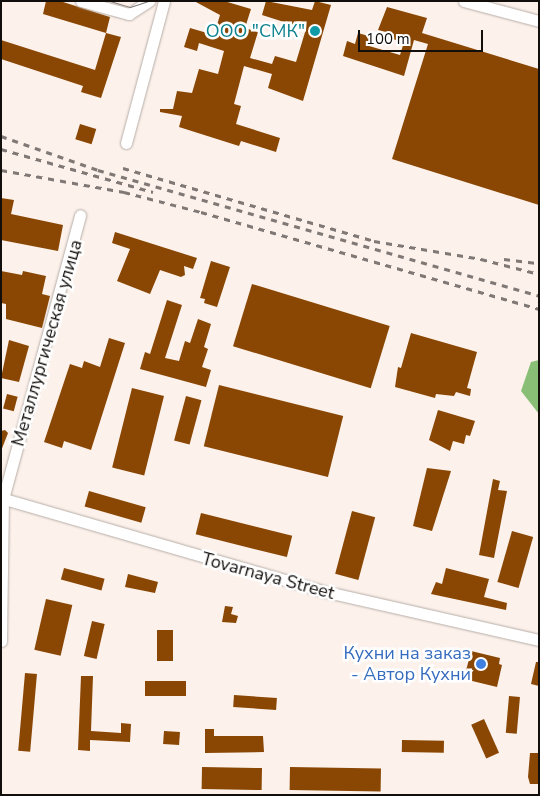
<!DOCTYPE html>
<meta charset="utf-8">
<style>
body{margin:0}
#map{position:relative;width:540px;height:796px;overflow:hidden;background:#fcf1eb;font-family:"Nunito Sans",sans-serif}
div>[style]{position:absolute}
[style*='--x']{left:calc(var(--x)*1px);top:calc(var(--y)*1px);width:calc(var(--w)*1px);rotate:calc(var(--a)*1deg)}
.forest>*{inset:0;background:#89be76}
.building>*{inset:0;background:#8a4703;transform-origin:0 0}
.roads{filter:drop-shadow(0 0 1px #b7ada7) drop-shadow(0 0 1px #b7ada7)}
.minor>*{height:11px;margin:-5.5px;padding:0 5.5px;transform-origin:5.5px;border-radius:5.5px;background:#fff}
.tram>*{height:1px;margin:-0.5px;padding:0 0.5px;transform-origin:0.5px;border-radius:0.5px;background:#7f7875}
.rail>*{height:2.5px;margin-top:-1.25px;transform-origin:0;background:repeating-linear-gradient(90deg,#7f7875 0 6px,transparent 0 12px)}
.dots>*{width:14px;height:14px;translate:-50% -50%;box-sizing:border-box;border:2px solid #fff;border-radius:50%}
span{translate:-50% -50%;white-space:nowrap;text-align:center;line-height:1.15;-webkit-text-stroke:5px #fff;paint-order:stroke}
.culture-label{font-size:18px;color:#0d838f}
.right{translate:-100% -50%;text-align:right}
.street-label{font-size:18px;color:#110e0c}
.shop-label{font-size:18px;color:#366cbe}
.frame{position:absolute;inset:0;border:2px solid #110e0c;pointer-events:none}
.scale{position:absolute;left:358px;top:30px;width:125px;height:22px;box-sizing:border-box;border:2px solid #110e0c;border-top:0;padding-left:6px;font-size:15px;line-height:18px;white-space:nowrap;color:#110e0c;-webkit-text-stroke:4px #fff;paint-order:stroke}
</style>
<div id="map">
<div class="forest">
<i style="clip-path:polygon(539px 360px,539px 414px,521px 391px,531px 362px)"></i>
</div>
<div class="building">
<i style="clip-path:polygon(46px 1px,60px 1px,110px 17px,106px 33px,43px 14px)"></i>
<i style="clip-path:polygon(194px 1px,224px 1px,251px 9px,245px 28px,258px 32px,250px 58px,272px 64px,275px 56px,296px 62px,306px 29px,262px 15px,266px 1px,312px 10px,315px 1px,331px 5px,303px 101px,268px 88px,272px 74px,244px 66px,234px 104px,241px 106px,236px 124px,280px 138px,276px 152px,241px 141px,239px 146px,179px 127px,182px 116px,160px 112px,160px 109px,173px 109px,177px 91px,192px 93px,199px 69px,218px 74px,224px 51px,199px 43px,197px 51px,184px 47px,190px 28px,214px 35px,220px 15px)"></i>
<i style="clip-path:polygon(387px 7px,427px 18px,422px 33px,539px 69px,539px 205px,392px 159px,428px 44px,414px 40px,404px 76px,343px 56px,347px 41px,355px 44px,358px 33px,372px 37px,369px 46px,400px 55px,404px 42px,392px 39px,394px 34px,378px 30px)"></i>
<i style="clip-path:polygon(106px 33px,121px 37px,101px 98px,81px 92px,83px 86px,1px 59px,1px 40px,95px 70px)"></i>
<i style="left:80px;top:124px;width:17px;height:16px;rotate:17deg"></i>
<i style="clip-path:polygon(1px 198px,14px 200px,11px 214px,63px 225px,58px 251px,1px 240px)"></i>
<i style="clip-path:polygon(115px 232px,197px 258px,193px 269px,184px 266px,185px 275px,181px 277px,160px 270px,150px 294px,117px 281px,130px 249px,112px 243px)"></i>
<i style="clip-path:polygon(211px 261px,230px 267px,217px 307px,204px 303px,205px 299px,200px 298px)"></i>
<i style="clip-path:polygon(1px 271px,22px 275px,23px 271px,46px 276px,42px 294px,50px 296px,42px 328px,6px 319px,6px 304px,1px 303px)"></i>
<i style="left:252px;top:284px;width:144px;height:65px;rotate:17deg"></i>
<i style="clip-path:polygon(167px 300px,182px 305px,165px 358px,179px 361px,185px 341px,190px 343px,198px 319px,211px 324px,204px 347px,208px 349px,202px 367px,211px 370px,206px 387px,140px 369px,145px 352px,150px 354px)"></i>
<i style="clip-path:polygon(411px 333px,477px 352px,467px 388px,471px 389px,470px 396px,456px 392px,454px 396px,436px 394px,435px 398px,395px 387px,398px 367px,401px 368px)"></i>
<i style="clip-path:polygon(109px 338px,125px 343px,91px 450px,64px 441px,62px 448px,44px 442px,70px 364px,82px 368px,84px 361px,100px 367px)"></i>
<i style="clip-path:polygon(9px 340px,29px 346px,19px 382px,1px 378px)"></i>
<i style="left:219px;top:385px;width:128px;height:63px;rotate:14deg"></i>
<i style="left:132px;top:388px;width:33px;height:82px;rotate:14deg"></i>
<i style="left:7px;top:394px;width:11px;height:15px;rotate:15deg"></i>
<i style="left:186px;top:396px;width:16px;height:46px;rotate:15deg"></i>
<i style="clip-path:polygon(438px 410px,475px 421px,470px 436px,466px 435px,464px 444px,453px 441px,450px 451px,429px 440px)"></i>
<i style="clip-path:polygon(5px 430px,8px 433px,1px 451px,1px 431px)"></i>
<i style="clip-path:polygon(427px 468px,451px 471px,432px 531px,413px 526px)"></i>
<i style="clip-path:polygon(493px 479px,500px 481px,498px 490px,507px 491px,494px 558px,479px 555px)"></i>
<i style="left:89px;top:491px;width:59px;height:16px;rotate:16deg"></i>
<i style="left:352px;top:511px;width:24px;height:65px;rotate:15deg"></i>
<i style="left:201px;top:513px;width:94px;height:22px;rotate:14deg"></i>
<i style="left:512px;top:531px;width:22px;height:53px;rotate:16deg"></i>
<i style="left:64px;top:568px;width:42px;height:12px;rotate:15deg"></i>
<i style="clip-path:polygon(446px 568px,489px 579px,484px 597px,507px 603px,506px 610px,431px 594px,436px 582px,442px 584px)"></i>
<i style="clip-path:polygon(128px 574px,158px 582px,155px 593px,125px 587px)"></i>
<i style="left:46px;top:599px;width:27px;height:52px;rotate:13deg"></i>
<i style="clip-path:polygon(225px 606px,233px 607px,231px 614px,238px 616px,236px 623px,222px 622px)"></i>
<i style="left:92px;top:621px;width:13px;height:36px;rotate:13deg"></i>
<i style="left:157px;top:630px;width:16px;height:31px"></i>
<i style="clip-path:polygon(471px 651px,500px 658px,499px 664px,502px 665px,497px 687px,464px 679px)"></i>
<i style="clip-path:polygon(536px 662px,539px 662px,539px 686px,531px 684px)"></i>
<i style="left:25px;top:673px;width:12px;height:78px;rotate:5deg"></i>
<i style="clip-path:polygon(81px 676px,93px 676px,91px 731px,121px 733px,121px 723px,131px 724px,130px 742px,90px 740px,90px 751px,78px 750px)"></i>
<i style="left:145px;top:681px;width:41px;height:15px"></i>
<i style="left:234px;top:695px;width:43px;height:12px;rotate:4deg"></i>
<i style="left:509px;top:696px;width:11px;height:37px;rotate:5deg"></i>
<i style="left:484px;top:719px;width:37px;height:14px;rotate:66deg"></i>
<i style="clip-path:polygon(205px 729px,214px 729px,214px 736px,263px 736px,264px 752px,205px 753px)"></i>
<i style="left:164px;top:731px;width:16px;height:13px;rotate:4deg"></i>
<i style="left:402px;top:740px;width:42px;height:12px;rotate:1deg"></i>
<i style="clip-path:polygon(530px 753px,539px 753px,539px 784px,530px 784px,528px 777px)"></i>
<i style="left:202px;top:767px;width:60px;height:22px;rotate:1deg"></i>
<i style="left:290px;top:767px;width:91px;height:23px;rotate:1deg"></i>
</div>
<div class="roads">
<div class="minor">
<i style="--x:81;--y:1;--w:50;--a:15.2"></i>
<i style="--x:129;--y:14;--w:24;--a:-33"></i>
<i style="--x:464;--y:1;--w:78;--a:14.9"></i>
<i style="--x:126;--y:143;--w:147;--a:-75"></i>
<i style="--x:1;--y:498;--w:335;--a:16.1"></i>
<i style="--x:323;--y:591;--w:221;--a:12.8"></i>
<i style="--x:1;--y:641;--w:142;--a:-89.2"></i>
<i style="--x:3;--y:499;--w:294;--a:-74.8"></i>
</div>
</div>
<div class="tram">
<i style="--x:110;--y:1;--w:21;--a:17"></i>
<i style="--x:130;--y:7;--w:20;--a:-18"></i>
</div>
<div class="rail">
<i style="--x:1;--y:136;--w:103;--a:19.3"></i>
<i style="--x:98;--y:170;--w:459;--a:15.9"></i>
<i style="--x:1;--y:149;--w:158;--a:15.8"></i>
<i style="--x:123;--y:168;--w:261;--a:16.2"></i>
<i style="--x:374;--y:241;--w:109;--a:9.5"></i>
<i style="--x:481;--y:259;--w:60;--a:14.5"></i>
<i style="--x:1;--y:170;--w:125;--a:10.1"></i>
<i style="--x:124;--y:192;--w:80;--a:14.6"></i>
<i style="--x:201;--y:212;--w:352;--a:16"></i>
<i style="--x:504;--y:259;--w:35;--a:7"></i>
</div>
<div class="dots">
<i style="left:315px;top:31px;background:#0f9aa8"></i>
<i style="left:481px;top:664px;background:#3f7fe0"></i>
</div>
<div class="culture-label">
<span class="right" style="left:305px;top:31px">ООО "СМК"</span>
</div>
<div class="street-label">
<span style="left:47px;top:343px;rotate:-74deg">Металлургическая улица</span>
<span style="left:268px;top:576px;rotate:15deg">Tovarnaya Street</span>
</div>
<div class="shop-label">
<span class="right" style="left:471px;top:664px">Кухни на заказ<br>- Автор Кухни</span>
</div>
<div class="frame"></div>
<div class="scale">100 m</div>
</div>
